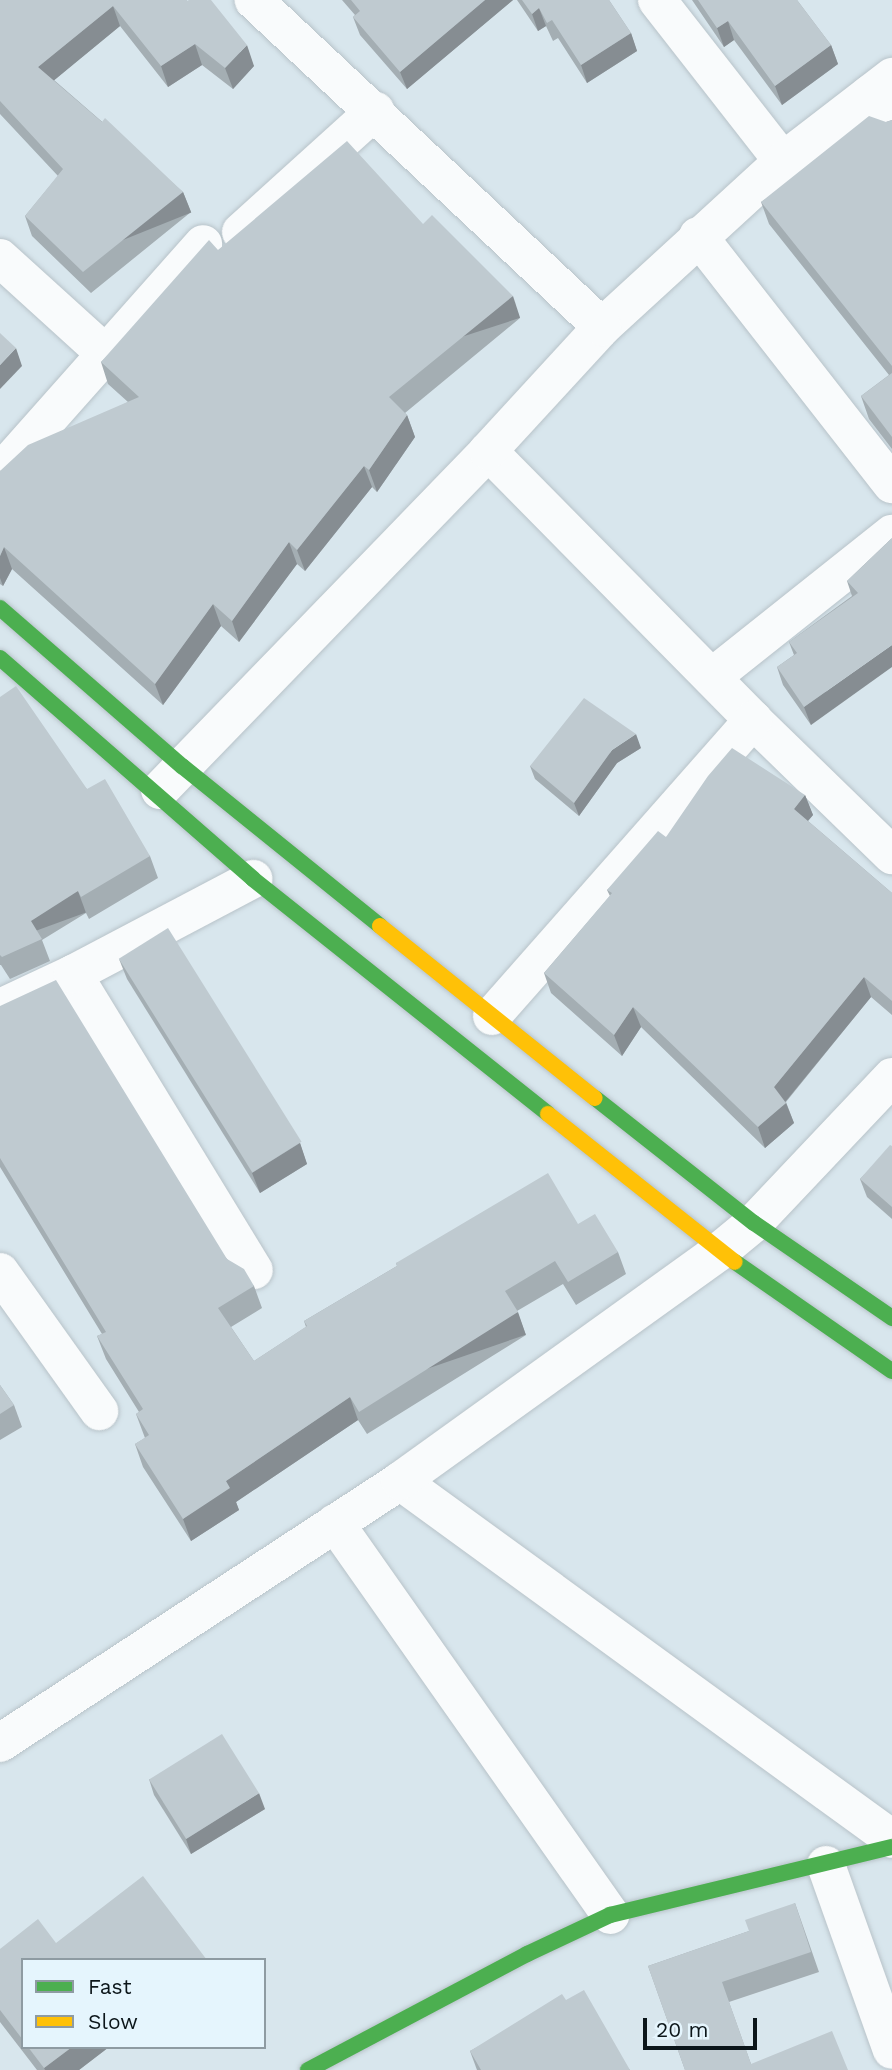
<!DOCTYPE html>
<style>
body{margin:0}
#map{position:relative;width:892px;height:2070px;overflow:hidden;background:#d8e6ed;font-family:"Work Sans",sans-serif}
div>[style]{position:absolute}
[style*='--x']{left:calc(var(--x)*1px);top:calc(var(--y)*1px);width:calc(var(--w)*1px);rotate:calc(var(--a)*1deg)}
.roads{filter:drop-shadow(0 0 2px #b8c3c9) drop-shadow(0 0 2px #b8c3c9)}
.street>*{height:38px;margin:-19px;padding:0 19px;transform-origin:19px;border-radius:19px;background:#f9fbfc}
.fast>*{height:16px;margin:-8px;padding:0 8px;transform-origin:8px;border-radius:8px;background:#4caf50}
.slow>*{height:16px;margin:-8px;padding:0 8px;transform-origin:8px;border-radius:8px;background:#ffc107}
.wall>*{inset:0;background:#a4aeb3}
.shaded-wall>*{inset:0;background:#868d92;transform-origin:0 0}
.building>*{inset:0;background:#bfcad0;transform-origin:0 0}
span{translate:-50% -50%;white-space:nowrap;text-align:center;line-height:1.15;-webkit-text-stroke:5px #e5f5fd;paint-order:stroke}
.legend{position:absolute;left:21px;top:1958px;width:245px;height:91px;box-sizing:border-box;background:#e5f5fd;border:2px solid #8e9ba2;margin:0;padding:9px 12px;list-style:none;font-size:21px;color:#0b1519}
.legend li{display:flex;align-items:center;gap:14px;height:35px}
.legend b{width:35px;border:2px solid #8e9ba2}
.scale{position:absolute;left:643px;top:2018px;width:114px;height:32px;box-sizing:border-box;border:4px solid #0b1519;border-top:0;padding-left:9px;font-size:21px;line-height:24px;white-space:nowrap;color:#0b1519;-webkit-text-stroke:5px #e5f5fd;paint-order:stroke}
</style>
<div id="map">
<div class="roads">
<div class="street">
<i style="--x:657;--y:0;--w:204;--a:52"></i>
<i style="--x:870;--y:94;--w:36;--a:53"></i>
<i style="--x:241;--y:232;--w:181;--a:-42.1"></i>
<i style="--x:698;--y:236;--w:315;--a:52"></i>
<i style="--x:0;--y:258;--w:143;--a:42.2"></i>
<i style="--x:602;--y:327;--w:246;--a:-42.5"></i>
<i style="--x:783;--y:161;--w:138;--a:-37.6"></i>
<i style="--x:488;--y:451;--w:378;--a:45.4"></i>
<i style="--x:753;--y:720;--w:194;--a:44.2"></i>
<i style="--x:0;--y:473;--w:306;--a:-48.4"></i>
<i style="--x:712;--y:677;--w:230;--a:-38.5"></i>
<i style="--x:160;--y:790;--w:472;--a:-45.9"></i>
<i style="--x:488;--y:451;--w:168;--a:-47.4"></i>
<i style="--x:602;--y:327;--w:478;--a:-136.8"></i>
<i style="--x:73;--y:974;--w:347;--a:58.6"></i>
<i style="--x:0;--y:1008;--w:81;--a:-25"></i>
<i style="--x:73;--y:974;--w:204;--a:-27.8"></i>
<i style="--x:492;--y:1016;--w:395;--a:-48.6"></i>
<i style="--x:0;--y:1272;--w:171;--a:54.5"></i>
<i style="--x:400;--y:1481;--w:608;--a:36.04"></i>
<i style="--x:335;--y:1523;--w:479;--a:54.9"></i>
<i style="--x:0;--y:1743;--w:478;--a:-33.2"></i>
<i style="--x:400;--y:1481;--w:394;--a:-35.7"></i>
<i style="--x:720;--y:1251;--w:44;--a:-39.5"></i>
<i style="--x:754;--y:1223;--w:201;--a:-46.6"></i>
<i style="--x:826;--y:1865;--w:196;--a:70.4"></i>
</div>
<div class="fast">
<i style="--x:0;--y:608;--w:241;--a:41"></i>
<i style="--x:182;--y:766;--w:255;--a:38.9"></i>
<i style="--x:0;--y:658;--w:336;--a:41.1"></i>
<i style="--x:253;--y:879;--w:377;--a:38.5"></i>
<i style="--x:595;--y:1098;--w:202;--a:38.2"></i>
<i style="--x:754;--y:1223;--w:168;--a:34.5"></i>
<i style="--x:735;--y:1262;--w:191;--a:34.8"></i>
<i style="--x:308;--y:2070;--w:248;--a:-27.9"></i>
<i style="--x:527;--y:1954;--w:92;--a:-25.2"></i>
<i style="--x:610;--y:1915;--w:290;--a:-13.6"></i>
</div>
<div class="slow">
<i style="--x:380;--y:926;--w:275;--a:38.7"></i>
<i style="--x:548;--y:1114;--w:238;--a:38.4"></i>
</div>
</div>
<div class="wall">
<i style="clip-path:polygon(0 0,186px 0,254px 66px,233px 89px,202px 65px,168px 87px,120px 26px,54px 80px,183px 192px,191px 212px,91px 293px,32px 236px,25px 216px,58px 176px,0 114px)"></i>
<i style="clip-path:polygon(342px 0,513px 0,407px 89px,360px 35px,353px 17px,355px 15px)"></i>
<i style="clip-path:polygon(517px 0,609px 0,631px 33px,637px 51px,587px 83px,558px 38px,553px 41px,546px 26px,538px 31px)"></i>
<i style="clip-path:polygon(692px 0,797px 0,831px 45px,838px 64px,782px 105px,734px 40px,724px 47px)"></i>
<i style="clip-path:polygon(892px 120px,892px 449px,869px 419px,861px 396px,889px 375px,769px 224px,761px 202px,886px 122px)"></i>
<i style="clip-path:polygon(423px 224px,520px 318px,405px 413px,407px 415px,415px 437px,377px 492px,372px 487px,305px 571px,297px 564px,239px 642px,221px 626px,163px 705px,12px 569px,3px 586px,0 584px,0 471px,128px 402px,108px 384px,101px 362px,218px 250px)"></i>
<i style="clip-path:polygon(892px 538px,811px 725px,783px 685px,777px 667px,794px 655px,789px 642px,852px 596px,847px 581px)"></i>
<i style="clip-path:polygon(0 697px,150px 856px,158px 878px,89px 919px,86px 913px,42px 940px,50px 961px,10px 979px,1px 965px,0 965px)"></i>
<i style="clip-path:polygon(641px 748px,617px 763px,579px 816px,535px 779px,530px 766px)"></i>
<i style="clip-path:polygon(805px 795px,813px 815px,808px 821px,892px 893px,892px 1015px,871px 997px,786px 1102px,794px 1123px,765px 1148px,641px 1027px,622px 1056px,551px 993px,544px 973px,610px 896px,607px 890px,666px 837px)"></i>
<i style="clip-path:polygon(119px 959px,300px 1143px,307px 1164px,260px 1193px,127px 979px)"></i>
<i style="clip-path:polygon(0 1006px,227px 1259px,254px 1286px,262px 1308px,231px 1327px,254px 1361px,306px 1327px,304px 1321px,397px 1266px,396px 1263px,578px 1224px,618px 1252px,626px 1274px,576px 1305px,563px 1284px,517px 1311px,526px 1335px,367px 1434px,358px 1420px,236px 1502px,239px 1510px,191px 1541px,143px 1467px,135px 1444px,145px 1438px,136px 1414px,139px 1412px,106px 1359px,97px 1336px,102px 1334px,0 1167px)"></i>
<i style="clip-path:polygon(892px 1146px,892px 1219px,867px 1197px,860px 1179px)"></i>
<i style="clip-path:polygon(0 1385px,14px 1405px,22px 1427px,0 1440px)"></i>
<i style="clip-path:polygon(149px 1779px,265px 1809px,191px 1854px,154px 1795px)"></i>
<i style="clip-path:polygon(795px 1903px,819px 1972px,729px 2002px,751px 2064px,685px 2070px,648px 1966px,749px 1931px)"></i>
<i style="clip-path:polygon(56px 1943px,207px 1960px,23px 1960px,23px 2047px,109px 2047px,79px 2070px,37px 2070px,0 2022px,0 1949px)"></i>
<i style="clip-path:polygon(566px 2000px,630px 2070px,477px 2070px,470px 2051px)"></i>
</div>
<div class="shaded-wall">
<i style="clip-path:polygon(485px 0,513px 0,407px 89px,400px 72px)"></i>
<i style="clip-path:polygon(113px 6px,120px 26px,46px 87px,38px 67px)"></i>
<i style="clip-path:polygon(539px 8px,546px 26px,538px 31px,532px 14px)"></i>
<i style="clip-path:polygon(728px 21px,734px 40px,724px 47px,717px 28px)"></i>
<i style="clip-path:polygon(631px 33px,637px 51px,587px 83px,581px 65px)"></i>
<i style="clip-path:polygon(195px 44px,202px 65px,168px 87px,161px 66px)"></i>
<i style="clip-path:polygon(247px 45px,254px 66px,233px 89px,225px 68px)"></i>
<i style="clip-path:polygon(831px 45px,838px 64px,782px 105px,775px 86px)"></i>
<i style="left:183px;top:192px;width:22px;height:128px;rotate:68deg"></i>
<i style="left:513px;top:296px;width:23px;height:160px;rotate:72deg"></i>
<i style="clip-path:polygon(16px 348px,22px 366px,0 389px,0 365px)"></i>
<i style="clip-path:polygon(407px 415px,415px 437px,377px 492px,369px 470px)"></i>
<i style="clip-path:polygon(364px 466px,372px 487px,305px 571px,297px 550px)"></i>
<i style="clip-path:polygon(289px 542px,297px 564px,239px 642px,232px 621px)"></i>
<i style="clip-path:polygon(4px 547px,12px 569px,3px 586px,0 578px,0 556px)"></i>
<i style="clip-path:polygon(213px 604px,221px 626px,163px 705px,155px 684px)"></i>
<i style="clip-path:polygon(892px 645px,892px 667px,811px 725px,804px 707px)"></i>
<i style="clip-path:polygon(636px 734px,641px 748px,617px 763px,579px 816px,574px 803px,612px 750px)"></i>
<i style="clip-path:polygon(805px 795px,813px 815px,801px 829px,794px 809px)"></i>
<i style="left:78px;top:891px;width:23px;height:56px;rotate:70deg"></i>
<i style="clip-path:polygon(864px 977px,871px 997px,781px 1107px,786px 1103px,794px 1123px,765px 1148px,758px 1127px,774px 1087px)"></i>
<i style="clip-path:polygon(633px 1007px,641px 1027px,622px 1056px,614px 1035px)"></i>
<i style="clip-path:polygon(300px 1143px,307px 1164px,260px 1193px,252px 1173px)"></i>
<i style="left:518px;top:1312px;width:24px;height:188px;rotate:71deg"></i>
<i style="clip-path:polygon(350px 1397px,358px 1420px,236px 1502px,239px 1510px,191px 1541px,183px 1519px,226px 1481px)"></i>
<i style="clip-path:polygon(259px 1793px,265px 1809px,191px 1854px,186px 1839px)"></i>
<i style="clip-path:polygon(72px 2047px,109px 2047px,79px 2070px,45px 2070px,44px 2068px)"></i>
</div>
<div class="building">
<i style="clip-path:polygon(0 0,186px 0,187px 1px,189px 0,211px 0,247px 45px,225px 68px,195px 44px,161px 66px,113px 6px,38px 67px,102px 122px,105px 118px,183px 192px,83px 272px,25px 216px,63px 169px,0 101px)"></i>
<i style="clip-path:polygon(351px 0,485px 0,400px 72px,353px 17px,360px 11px)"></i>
<i style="clip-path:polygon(522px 0,609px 0,631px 33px,581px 65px,552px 20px,547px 23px,539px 8px,532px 14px)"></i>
<i style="clip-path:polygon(698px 0,797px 0,831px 45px,775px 86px,728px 21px,717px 28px)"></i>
<i style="clip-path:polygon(869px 116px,886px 122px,892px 120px,892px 366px,761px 202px)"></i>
<i style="clip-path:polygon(347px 141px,423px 224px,432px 215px,513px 296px,389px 397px,407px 415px,369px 470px,364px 466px,297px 550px,289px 542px,232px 621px,213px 604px,155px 684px,4px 547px,0 556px,0 471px,28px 445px,139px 397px,101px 362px,209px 240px,218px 250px)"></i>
<i style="clip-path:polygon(0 333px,16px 348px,0 365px)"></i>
<i style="clip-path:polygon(892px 373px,892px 437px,861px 396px)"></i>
<i style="clip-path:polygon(892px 538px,892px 645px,804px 707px,777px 667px,797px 653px,789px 642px,858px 593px,847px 581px)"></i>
<i style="clip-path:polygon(16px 686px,87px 789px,105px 779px,150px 856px,81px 897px,78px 891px,31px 921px,42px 939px,2px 957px,0 955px,0 697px)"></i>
<i style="clip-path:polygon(584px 698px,636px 734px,612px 750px,574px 803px,530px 766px)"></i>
<i style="clip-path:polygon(732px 748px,805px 795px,794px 809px,892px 893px,892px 1001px,864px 977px,774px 1087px,786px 1103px,758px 1127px,633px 1007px,614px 1035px,544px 973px,612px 893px,607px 890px,658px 831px,666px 837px,708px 776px)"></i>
<i style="left:168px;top:928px;width:252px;height:58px;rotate:58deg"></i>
<i style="clip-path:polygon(56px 980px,227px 1259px,244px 1269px,254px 1286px,218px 1308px,254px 1361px,307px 1326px,304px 1321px,397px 1266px,396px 1263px,548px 1173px,578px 1224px,595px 1214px,618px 1252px,568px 1282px,555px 1261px,505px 1291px,518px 1312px,359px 1412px,350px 1397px,226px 1481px,230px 1488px,183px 1519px,135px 1444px,149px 1435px,136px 1414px,143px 1409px,97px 1336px,106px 1332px,0 1158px,0 1006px)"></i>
<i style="clip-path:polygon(890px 1145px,892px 1146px,892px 1207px,860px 1179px)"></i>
<i style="clip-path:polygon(0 1385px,14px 1405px,0 1414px)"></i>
<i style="left:222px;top:1734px;width:70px;height:86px;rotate:58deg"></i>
<i style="clip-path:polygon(143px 1876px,207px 1960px,23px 1960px,23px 2040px,0 2010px,0 1949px,38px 1919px,56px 1943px)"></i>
<i style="clip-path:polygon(795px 1903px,811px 1952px,722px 1982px,751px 2064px,832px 2031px,848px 2070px,685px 2070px,648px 1966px,749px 1931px,745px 1920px)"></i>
<i style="clip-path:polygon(584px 1990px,630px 2070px,481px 2070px,470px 2051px,562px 1994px,566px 2000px)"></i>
<i style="clip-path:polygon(28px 2047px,72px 2047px,44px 2068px)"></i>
</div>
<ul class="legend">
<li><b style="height:9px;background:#4caf50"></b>Fast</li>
<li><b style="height:9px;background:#ffc107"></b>Slow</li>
</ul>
<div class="scale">20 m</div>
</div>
